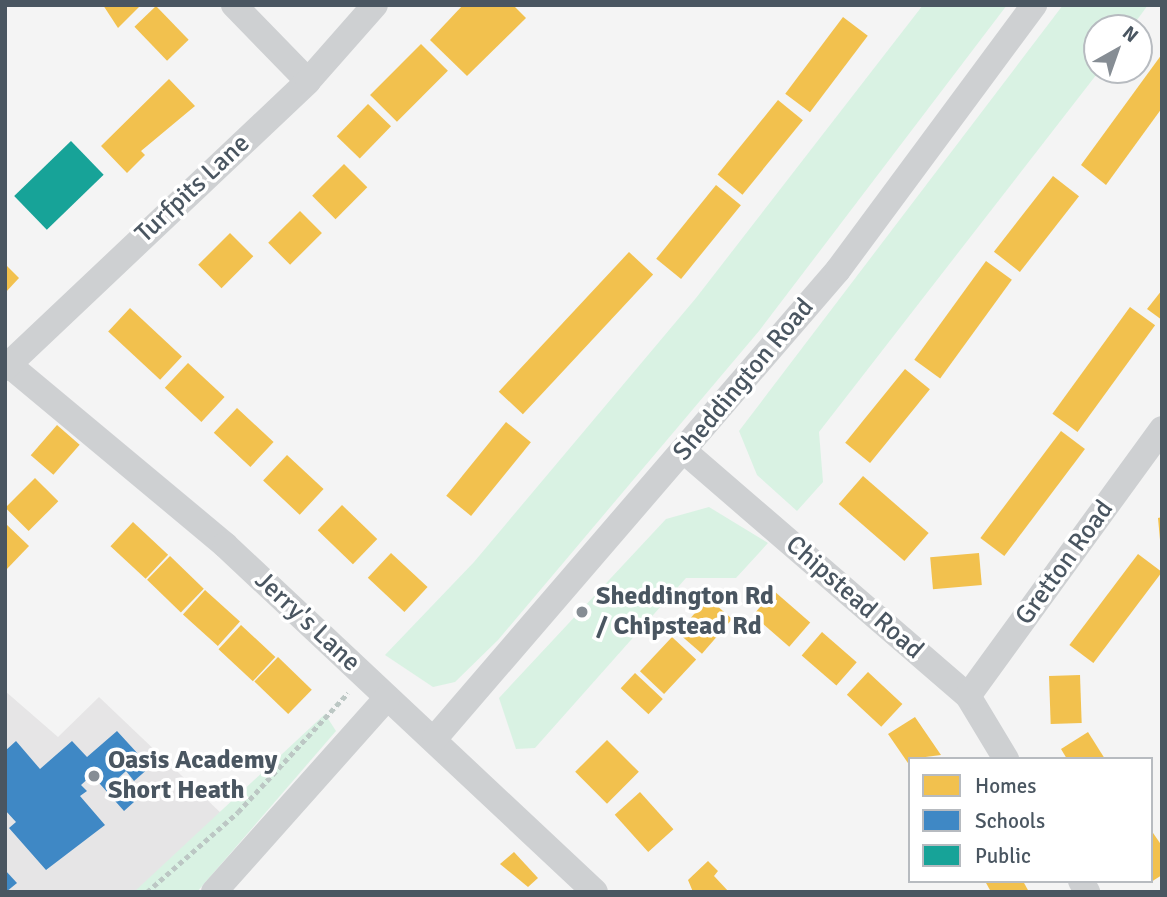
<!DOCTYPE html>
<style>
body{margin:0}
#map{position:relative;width:1167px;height:897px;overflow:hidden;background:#f4f4f4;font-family:Signika,sans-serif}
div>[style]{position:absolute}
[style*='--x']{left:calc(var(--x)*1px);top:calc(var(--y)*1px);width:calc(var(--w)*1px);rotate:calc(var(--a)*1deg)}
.education>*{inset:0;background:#e6e5e6}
.green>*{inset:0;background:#d9f2e3}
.homes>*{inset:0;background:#f2c14e;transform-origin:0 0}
.schools>*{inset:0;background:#3f88c5}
.public>*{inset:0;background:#17a398;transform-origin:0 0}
.path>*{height:4.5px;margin-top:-2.25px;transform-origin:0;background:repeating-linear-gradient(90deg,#bcc7c4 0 5px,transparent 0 8.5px)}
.minor>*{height:26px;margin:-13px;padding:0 13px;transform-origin:13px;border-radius:13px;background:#ced0d2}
.dots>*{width:19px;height:19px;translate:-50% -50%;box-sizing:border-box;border:4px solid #fff;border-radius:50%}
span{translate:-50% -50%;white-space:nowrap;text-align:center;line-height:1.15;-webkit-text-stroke:7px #fff;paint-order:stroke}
.street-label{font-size:26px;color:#4a5661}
.poi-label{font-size:26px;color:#4a5661;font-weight:700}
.left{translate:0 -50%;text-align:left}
.frame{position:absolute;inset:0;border:7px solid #4a5661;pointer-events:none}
.legend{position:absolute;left:908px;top:757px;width:245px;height:126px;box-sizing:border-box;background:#fff;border:2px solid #b7bbc0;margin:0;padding:9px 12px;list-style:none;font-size:21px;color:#4a5661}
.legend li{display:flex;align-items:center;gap:14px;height:35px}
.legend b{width:35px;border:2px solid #b7bbc0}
.north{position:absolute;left:1083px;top:14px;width:70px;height:70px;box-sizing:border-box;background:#fff;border:2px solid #b7bbc0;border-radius:50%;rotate:40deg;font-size:19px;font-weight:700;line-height:28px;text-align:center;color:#4a5661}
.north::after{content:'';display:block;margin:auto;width:24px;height:32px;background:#868d94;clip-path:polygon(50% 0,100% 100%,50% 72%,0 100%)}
</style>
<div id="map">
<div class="education">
<i style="clip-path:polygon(5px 691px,58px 737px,99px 697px,223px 815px,135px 892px,5px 892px)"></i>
</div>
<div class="green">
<i style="clip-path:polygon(923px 5px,1007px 5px,759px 331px,498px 640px,455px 682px,433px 687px,385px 655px,474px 562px,696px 298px)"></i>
<i style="clip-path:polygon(1063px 5px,1148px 5px,1131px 28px,1097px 28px,1100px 70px,819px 432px,823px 482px,797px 511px,757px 475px,739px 431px)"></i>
<i style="clip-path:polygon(709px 507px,768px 543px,736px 578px,686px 578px,535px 748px,516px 749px,499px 698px,666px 519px)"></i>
<i style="clip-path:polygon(325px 714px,336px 731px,197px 892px,134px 892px)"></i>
</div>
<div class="homes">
<i style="clip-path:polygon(103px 5px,141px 5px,118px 28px)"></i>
<i style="clip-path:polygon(463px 5px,513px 5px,526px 18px,467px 76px,430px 40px)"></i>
<i style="left:156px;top:6px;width:47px;height:30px;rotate:46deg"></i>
<i style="left:843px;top:17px;width:31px;height:96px;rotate:37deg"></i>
<i style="left:421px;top:44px;width:38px;height:72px;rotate:45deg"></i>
<i style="clip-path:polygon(1162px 54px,1162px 108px,1106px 185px,1081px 165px)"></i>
<i style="clip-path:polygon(169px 79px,195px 106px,141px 151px,145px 155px,127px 173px,101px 146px)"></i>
<i style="left:778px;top:100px;width:32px;height:96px;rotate:39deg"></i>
<i style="left:368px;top:104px;width:32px;height:45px;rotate:44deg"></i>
<i style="left:344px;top:164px;width:33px;height:45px;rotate:45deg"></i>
<i style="left:1053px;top:176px;width:33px;height:96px;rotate:38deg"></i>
<i style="left:716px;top:185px;width:32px;height:95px;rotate:39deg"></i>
<i style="left:300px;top:211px;width:31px;height:45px;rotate:45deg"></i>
<i style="left:230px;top:233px;width:33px;height:45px;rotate:45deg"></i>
<i style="left:629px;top:252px;width:33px;height:191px;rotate:43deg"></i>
<i style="left:986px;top:261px;width:32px;height:122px;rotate:36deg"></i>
<i style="clip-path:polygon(5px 264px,19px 278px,5px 293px)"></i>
<i style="clip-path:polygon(1162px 290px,1162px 320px,1147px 309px)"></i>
<i style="left:1130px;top:307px;width:31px;height:132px;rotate:36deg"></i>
<i style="left:130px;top:308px;width:71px;height:32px;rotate:43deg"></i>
<i style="left:188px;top:363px;width:50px;height:34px;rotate:43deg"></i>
<i style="left:905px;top:369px;width:32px;height:95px;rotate:39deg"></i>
<i style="left:237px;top:408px;width:50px;height:34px;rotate:43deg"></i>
<i style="left:506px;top:422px;width:32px;height:95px;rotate:39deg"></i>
<i style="left:57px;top:425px;width:30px;height:40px;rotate:41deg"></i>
<i style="left:1061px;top:431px;width:30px;height:134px;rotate:37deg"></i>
<i style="left:287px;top:455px;width:50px;height:35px;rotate:43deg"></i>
<i style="left:863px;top:476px;width:87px;height:37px;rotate:41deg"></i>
<i style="left:35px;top:478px;width:33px;height:42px;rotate:45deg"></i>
<i style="left:342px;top:505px;width:49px;height:35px;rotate:44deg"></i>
<i style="clip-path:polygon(1162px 517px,1162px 540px,1160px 540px,1158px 518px)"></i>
<i style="left:133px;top:522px;width:48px;height:33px;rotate:43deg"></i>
<i style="clip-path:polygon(5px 523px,29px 546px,5px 571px)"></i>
<i style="left:391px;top:553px;width:50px;height:34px;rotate:43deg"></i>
<i style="left:979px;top:553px;width:32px;height:49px;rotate:85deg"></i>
<i style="left:1138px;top:554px;width:30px;height:114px;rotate:37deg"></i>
<i style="left:170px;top:556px;width:47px;height:33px;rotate:44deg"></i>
<i style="left:205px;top:590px;width:47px;height:33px;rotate:42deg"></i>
<i style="left:774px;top:591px;width:48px;height:32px;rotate:41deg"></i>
<i style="left:708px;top:598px;width:32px;height:46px;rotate:41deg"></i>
<i style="left:241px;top:625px;width:47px;height:33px;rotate:43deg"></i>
<i style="left:822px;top:632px;width:46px;height:31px;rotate:41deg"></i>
<i style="left:672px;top:637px;width:33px;height:47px;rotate:43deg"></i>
<i style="left:278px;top:657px;width:47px;height:34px;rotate:44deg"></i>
<i style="left:868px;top:672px;width:47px;height:31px;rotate:43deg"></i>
<i style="left:635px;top:673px;width:38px;height:21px;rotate:43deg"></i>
<i style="left:1080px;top:675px;width:48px;height:31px;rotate:88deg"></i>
<i style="clip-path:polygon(915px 717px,941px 755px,910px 759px,910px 766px,888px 734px)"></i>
<i style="clip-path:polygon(1088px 732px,1105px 759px,1067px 759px,1061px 749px)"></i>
<i style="left:607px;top:740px;width:45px;height:45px;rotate:45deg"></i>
<i style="left:640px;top:792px;width:50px;height:34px;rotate:48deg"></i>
<i style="clip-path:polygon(1151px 830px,1162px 846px,1162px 875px,1151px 882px)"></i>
<i style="clip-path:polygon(514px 852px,538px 878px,528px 887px,500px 864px)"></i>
<i style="clip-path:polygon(708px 861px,718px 871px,714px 876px,729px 892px,693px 892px,688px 880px)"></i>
<i style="clip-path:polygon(985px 881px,1023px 881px,1029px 892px,991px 892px)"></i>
</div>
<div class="schools">
<i style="clip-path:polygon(117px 731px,150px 767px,134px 781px,126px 771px,115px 781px,134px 802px,124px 811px,92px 775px,81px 785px,87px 791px,80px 796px,105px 825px,46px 870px,9px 828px,16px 822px,5px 810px,5px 751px,16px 741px,40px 769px,72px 741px,87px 757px)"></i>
<i style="clip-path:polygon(5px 870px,17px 883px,6px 892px,5px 892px)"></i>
</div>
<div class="public">
<i style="left:71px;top:141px;width:47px;height:79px;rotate:46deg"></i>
</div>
<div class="path">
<i style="--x:147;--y:892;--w:121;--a:-41.3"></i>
<i style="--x:238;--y:812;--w:162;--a:-47.3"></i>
</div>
<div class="minor">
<i style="--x:234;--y:5;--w:106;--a:45.8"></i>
<i style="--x:8;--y:364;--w:283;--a:39.8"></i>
<i style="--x:225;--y:545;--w:507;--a:43.16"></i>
<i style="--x:5;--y:368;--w:417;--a:-43.4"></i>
<i style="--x:308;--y:81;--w:101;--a:-48.6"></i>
<i style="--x:684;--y:451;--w:375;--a:40.8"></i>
<i style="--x:968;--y:696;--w:74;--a:58.9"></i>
<i style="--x:968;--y:696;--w:330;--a:-54"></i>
<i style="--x:435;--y:738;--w:618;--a:-49.27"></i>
<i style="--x:838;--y:270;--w:330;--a:-53.5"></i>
<i style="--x:1081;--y:881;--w:13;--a:61"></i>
<i style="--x:214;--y:892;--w:260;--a:-48.3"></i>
</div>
<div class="dots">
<i style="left:582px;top:612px;background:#868d94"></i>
<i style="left:94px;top:776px;background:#868d94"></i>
</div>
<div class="street-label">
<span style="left:193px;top:189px;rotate:-43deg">Turfpits Lane</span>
<span style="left:744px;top:380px;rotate:-50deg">Sheddington Road</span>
<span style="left:1065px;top:563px;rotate:-54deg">Gretton Road</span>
<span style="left:854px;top:598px;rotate:41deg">Chipstead Road</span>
<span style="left:307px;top:622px;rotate:43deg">Jerry's Lane</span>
</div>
<div class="poi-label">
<span class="left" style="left:596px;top:612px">Sheddington Rd<br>/ Chipstead Rd</span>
<span class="left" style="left:108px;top:776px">Oasis Academy<br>Short Heath</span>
</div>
<div class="frame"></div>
<ul class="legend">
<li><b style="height:19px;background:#f2c14e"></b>Homes</li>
<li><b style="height:19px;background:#3f88c5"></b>Schools</li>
<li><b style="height:19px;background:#17a398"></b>Public</li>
</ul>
<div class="north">N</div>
</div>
